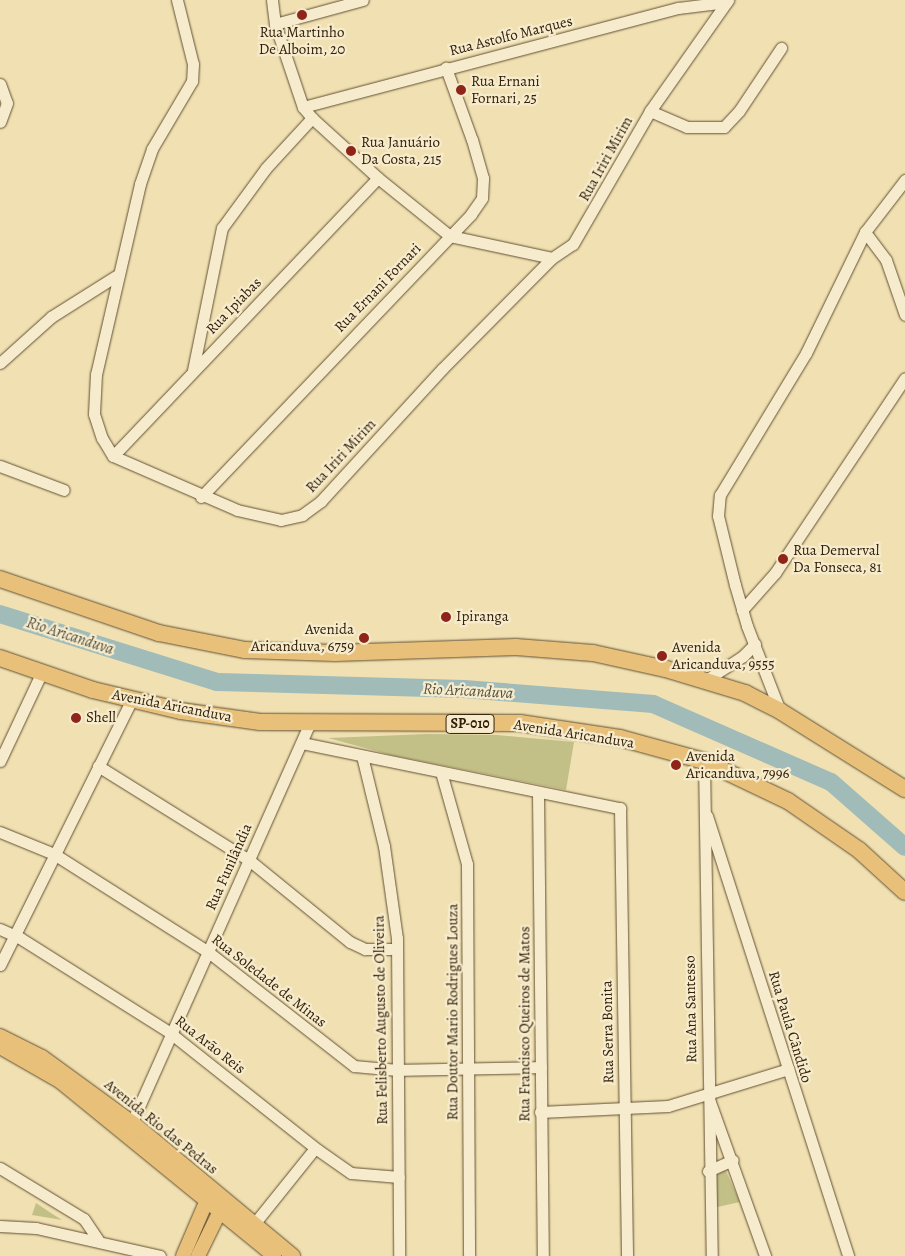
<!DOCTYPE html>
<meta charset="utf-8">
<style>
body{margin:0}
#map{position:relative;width:905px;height:1256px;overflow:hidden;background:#f1e1b2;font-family:Alegreya,serif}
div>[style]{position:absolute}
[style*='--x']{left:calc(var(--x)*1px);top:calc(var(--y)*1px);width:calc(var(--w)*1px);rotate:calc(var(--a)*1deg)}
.green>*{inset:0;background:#c2c087}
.river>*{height:18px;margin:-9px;padding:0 9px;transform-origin:9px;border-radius:9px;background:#a0bbb8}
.roads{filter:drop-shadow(0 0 1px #625033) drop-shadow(0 0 1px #625033)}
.minor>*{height:11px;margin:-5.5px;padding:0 5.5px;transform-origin:5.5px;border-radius:5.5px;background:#f6eccd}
.major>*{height:14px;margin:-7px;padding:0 7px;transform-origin:7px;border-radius:7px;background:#e8c079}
.highway>*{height:16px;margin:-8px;padding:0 8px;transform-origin:8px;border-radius:8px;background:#e8c079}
.dots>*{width:14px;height:14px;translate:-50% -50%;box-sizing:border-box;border:2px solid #f6eccd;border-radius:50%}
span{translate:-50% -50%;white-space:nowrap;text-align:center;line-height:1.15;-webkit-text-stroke:4.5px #f6eccd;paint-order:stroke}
.shield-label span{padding:1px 4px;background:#f6eccd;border:1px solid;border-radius:4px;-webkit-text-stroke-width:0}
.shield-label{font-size:14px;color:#332009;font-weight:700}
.poi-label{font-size:15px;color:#332009}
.left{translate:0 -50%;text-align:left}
.right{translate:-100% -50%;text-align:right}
.street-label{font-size:15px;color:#332009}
.water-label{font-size:16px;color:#544e3e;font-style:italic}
</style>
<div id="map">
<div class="green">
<i style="clip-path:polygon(427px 734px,497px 735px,574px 742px,566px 790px,391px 755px,328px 738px)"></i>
<i style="clip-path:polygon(725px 1169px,740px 1202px,713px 1208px,712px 1178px)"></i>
<i style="clip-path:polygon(36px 1203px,51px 1213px,62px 1220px,32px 1215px)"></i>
</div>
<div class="river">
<i style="--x:0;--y:614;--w:227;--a:17.4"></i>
<i style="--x:217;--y:682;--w:247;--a:1.6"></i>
<i style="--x:464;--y:689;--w:190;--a:4.5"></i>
<i style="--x:653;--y:704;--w:194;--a:23.7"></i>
<i style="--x:831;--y:782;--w:98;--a:41.3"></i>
</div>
<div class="roads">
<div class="minor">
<i style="--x:177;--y:0;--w:66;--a:76"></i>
<i style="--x:193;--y:64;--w:17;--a:93"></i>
<i style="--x:192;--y:81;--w:79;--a:120.5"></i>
<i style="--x:152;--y:149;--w:37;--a:109"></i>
<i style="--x:140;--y:184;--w:195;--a:103"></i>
<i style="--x:96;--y:374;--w:40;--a:92.9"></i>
<i style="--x:94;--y:414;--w:25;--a:72"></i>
<i style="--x:102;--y:438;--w:21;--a:59"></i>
<i style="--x:113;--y:456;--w:135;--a:23.5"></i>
<i style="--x:237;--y:510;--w:45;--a:12.8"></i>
<i style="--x:281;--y:520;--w:22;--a:-13"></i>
<i style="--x:302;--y:515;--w:24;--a:-36"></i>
<i style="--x:321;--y:501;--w:179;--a:-47.5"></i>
<i style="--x:442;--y:369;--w:156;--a:-45.3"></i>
<i style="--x:552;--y:258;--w:25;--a:-34"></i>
<i style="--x:573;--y:244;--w:154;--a:-59.9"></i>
<i style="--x:650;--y:111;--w:136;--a:-54.9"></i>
<i style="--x:272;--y:0;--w:24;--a:83"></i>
<i style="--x:275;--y:24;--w:88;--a:71.4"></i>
<i style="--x:303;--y:107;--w:14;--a:51"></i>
<i style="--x:312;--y:118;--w:89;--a:42.3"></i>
<i style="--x:378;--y:178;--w:92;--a:38.9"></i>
<i style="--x:450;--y:236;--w:104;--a:12.2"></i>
<i style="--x:275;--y:24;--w:91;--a:-15.3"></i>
<i style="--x:0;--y:84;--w:20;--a:70"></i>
<i style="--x:7;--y:103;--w:20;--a:110"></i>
<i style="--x:303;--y:107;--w:388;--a:-14.8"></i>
<i style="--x:678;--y:8;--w:49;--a:-7"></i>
<i style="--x:650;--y:111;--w:40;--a:23.4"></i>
<i style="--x:687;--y:127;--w:37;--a:0"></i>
<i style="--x:724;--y:127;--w:22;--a:-47"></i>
<i style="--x:739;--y:111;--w:76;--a:-56.3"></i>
<i style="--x:865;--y:232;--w:35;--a:53"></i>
<i style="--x:886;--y:260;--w:58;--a:70.9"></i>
<i style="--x:0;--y:363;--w:69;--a:-42"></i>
<i style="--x:51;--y:317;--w:77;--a:-32.2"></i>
<i style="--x:193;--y:370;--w:145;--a:-78.5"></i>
<i style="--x:222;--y:228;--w:74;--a:-53.7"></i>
<i style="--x:266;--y:168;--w:68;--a:-47.4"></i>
<i style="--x:113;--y:456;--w:384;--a:-46.4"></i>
<i style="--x:0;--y:466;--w:68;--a:20.6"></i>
<i style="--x:201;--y:497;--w:391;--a:-46.3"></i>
<i style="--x:471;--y:214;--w:19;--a:-55"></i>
<i style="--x:482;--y:198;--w:20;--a:-87"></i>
<i style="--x:483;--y:178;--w:40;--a:-106"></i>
<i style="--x:472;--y:140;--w:77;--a:-109.9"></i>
<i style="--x:742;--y:610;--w:50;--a:-48.3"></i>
<i style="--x:775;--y:573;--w:234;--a:-56.3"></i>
<i style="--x:706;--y:680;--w:44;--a:-33"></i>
<i style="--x:743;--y:656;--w:17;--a:-45"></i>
<i style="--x:780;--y:711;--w:91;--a:-111.2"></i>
<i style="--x:747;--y:626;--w:43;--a:-106.3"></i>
<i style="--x:735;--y:585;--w:71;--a:-103.8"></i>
<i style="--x:718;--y:516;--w:21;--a:-85"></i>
<i style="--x:720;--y:495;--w:166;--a:-58.8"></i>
<i style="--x:806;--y:353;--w:135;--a:-64"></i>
<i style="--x:865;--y:232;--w:66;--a:-52.4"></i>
<i style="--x:302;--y:743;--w:325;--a:11.6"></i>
<i style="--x:620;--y:808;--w:448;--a:89.1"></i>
<i style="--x:362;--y:756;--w:93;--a:76.3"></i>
<i style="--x:384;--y:846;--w:93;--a:82"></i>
<i style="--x:397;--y:938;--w:318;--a:89.6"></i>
<i style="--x:0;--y:761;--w:96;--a:-64.8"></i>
<i style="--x:704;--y:761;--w:495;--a:89.1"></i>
<i style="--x:98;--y:766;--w:178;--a:31.9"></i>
<i style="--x:249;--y:860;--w:130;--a:39.1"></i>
<i style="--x:350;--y:942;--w:17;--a:25"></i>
<i style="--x:365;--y:949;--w:32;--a:0"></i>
<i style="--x:441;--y:772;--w:96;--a:74.2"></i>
<i style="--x:467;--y:864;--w:392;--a:89.7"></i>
<i style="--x:538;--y:792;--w:464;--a:89.4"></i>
<i style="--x:707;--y:816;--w:462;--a:72.2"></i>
<i style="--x:0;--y:832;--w:58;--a:22.2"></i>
<i style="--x:54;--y:854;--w:181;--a:32.4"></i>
<i style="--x:207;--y:951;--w:187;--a:38"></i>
<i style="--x:354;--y:1066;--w:44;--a:5.2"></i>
<i style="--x:398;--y:1070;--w:143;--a:-1.2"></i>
<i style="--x:0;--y:929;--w:22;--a:24"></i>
<i style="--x:20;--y:938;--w:176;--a:32.2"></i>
<i style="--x:169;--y:1032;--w:190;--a:38.4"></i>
<i style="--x:318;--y:1150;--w:40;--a:34.9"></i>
<i style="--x:351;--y:1173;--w:48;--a:4.8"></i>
<i style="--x:0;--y:965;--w:297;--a:-63.6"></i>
<i style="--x:710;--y:1102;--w:164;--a:70.3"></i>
<i style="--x:540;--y:1112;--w:128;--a:-2.7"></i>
<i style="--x:668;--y:1106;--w:126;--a:-17.1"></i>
<i style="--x:129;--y:1129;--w:445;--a:-66"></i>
<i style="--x:0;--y:1168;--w:98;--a:31.3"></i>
<i style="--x:84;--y:1219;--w:25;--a:56"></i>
<i style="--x:708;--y:1171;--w:27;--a:-24"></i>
<i style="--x:254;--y:1224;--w:97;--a:-51.2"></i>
<i style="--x:0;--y:1226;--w:36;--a:3"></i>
<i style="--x:36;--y:1228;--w:127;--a:12.7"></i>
</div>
<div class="major">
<i style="--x:0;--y:1036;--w:47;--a:26.6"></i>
<i style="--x:42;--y:1057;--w:112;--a:36"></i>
<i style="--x:133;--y:1123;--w:208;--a:39.7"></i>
<i style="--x:0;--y:1047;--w:70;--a:29.8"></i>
<i style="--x:61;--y:1082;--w:275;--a:39.2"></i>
<i style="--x:183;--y:1256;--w:69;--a:-66.8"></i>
<i style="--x:198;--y:1256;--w:57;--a:-63.9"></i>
</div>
<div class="highway">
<i style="--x:0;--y:579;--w:168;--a:18.8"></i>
<i style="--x:159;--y:633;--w:88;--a:11.2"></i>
<i style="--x:245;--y:650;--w:90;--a:1.9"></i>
<i style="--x:335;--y:653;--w:181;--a:-1.9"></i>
<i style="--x:516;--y:647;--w:77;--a:4.5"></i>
<i style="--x:593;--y:653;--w:75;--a:12.4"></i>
<i style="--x:666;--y:669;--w:83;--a:16.9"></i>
<i style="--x:745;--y:693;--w:39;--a:27"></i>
<i style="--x:780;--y:711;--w:147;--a:32"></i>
<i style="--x:0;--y:658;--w:98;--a:19"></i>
<i style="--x:93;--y:690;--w:90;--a:13.4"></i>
<i style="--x:181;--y:711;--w:80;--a:7.9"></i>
<i style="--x:260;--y:722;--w:260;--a:0.2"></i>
<i style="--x:520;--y:723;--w:101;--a:8.5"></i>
<i style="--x:620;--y:738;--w:87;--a:15.3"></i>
<i style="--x:704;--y:761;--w:93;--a:25.5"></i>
<i style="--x:788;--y:801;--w:86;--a:34.6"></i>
<i style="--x:859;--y:850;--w:62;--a:42.4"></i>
</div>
</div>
<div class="dots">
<i style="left:302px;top:15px;background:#8f2418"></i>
<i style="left:461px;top:90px;background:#8f2418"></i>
<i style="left:351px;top:151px;background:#8f2418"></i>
<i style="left:783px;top:559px;background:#8f2418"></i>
<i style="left:446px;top:617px;background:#8f2418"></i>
<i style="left:364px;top:638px;background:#8f2418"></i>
<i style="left:662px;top:656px;background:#8f2418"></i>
<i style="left:76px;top:718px;background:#8f2418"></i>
<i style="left:676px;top:765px;background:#8f2418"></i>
</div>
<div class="shield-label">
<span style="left:470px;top:724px">SP-010</span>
</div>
<div class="poi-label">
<span style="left:302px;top:41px">Rua Martinho<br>De Alboim, 20</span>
<span class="left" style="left:471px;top:90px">Rua Ernani<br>Fornari, 25</span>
<span class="left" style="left:361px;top:151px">Rua Januário<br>Da Costa, 215</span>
<span class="left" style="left:793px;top:559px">Rua Demerval<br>Da Fonseca, 81</span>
<span class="left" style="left:456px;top:617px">Ipiranga</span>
<span class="right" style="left:354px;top:638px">Avenida<br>Aricanduva, 6759</span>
<span class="left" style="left:672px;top:656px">Avenida<br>Aricanduva, 9555</span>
<span class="left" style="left:86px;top:718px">Shell</span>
<span class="left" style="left:686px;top:765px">Avenida<br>Aricanduva, 7996</span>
</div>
<div class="street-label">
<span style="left:511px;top:36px;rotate:-14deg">Rua Astolfo Marques</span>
<span style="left:606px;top:159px;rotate:-61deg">Rua Iriri Mirim</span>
<span style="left:378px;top:288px;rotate:-46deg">Rua Ernani Fornari</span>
<span style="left:234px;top:306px;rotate:-46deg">Rua Ipiabas</span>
<span style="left:341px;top:456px;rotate:-47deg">Rua Iriri Mirim</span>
<span style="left:172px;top:706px;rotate:11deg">Avenida Aricanduva</span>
<span style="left:574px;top:734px;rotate:9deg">Avenida Aricanduva</span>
<span style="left:229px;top:867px;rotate:-66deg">Rua Funilândia</span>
<span style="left:269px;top:981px;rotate:38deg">Rua Soledade de Minas</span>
<span style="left:691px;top:1009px;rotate:-91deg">Rua Ana Santesso</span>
<span style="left:453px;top:1012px;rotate:-90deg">Rua Doutor Mario Rodrigues Louza</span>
<span style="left:381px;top:1020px;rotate:-91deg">Rua Felisberto Augusto de Oliveira</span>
<span style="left:525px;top:1024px;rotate:-90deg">Rua Francisco Queiros de Matos</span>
<span style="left:790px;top:1027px;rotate:73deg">Rua Paula Cândido</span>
<span style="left:608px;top:1032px;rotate:-91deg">Rua Serra Bonita</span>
<span style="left:210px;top:1045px;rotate:38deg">Rua Arão Reis</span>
<span style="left:161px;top:1127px;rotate:39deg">Avenida Rio das Pedras</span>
</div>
<div class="water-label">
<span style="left:70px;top:636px;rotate:18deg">Rio Aricanduva</span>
<span style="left:468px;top:691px;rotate:3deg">Rio Aricanduva</span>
</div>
</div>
